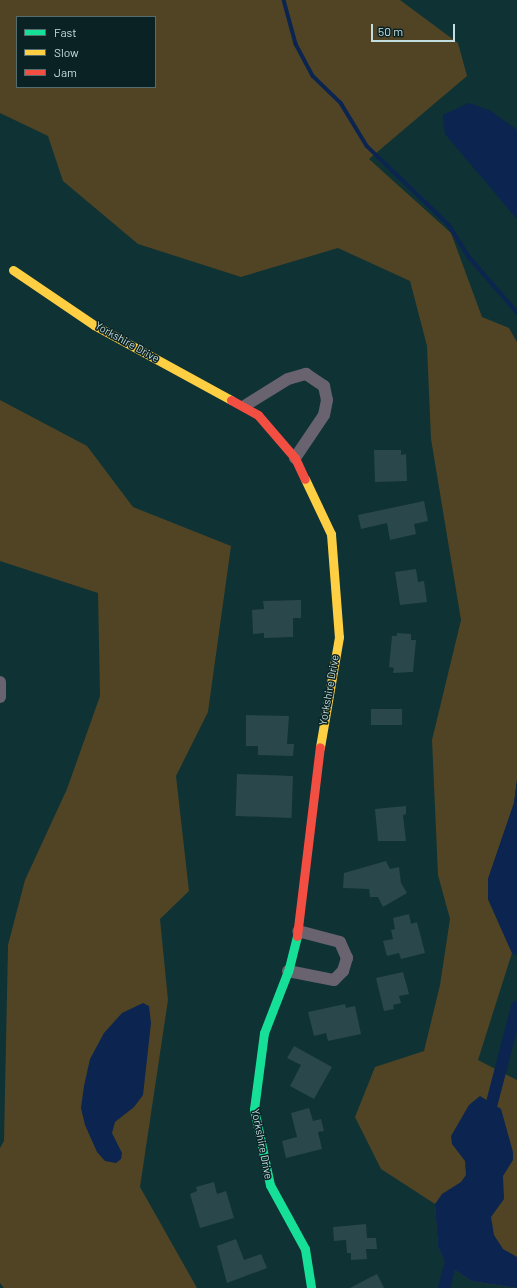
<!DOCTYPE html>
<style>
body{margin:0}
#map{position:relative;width:517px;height:1288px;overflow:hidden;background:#0f3234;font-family:Barlow,sans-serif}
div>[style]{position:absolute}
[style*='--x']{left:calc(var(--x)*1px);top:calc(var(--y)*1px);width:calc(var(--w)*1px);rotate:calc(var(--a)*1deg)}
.green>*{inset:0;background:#504425}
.water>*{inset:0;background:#0b2450}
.stream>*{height:3.5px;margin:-1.75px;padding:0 1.75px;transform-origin:1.75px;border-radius:1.75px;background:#0b2450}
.canal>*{height:12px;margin:-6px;padding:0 6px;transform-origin:6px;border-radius:6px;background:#0b2450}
.building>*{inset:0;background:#2a474c;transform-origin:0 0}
.street>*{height:12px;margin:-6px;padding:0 6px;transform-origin:6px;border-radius:6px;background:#68636f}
.fast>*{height:9px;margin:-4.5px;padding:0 4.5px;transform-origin:4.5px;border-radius:4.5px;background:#16e098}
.slow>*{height:9px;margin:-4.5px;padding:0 4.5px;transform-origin:4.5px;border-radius:4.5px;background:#ffcf43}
.jam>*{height:9px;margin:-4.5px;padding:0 4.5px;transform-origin:4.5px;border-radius:4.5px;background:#f24e42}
span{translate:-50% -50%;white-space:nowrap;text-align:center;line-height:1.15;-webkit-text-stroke:3px #0b2224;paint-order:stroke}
.street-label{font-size:11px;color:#c3dee0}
.legend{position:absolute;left:16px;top:16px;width:140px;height:72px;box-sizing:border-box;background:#0b2224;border:1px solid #556d6f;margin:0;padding:5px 7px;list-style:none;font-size:12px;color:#c3dee0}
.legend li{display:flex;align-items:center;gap:8px;height:20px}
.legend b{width:20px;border:1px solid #556d6f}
.scale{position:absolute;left:371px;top:24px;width:84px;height:18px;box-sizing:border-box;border:2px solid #c3dee0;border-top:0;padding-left:5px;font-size:12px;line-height:14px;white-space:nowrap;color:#c3dee0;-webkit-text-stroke:3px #0b2224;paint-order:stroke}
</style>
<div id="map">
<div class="green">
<i style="clip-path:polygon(evenodd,0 0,400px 0,458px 43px,467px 76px,369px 159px,451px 233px,482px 317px,509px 328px,517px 342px,517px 780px,514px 803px,488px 879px,488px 899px,512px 953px,478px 1060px,517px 1080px,517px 1288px,471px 1281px,445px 1263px,438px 1247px,435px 1204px,381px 1169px,355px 1117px,375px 1067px,424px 1051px,440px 985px,450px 919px,438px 875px,432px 740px,461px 620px,431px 439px,427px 346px,410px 281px,338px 248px,241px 277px,138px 244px,63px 181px,48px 136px,0 113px,0 0,17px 17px,155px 17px,155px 87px,17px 87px,17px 17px)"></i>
<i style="clip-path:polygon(0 400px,87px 446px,133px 507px,231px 546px,208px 712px,176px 776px,189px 891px,160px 919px,168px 1000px,140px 1187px,197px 1288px,4px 1288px,0 1283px,0 1148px,4px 1141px,8px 945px,25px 880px,67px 789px,100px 696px,98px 593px,0 561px)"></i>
</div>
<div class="water">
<i style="clip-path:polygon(469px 103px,491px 111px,517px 130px,517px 219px,445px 134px,443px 115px)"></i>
<i style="clip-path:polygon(517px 780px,517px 955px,512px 953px,488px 899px,488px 879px,514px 803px)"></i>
<i style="clip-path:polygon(143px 1003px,149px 1006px,151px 1023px,143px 1095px,134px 1107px,115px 1122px,112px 1133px,122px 1153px,121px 1159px,116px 1163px,105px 1161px,97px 1152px,85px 1125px,81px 1108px,84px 1086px,90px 1059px,104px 1033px,122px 1013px)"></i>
<i style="clip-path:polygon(480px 1096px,501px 1109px,513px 1152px,513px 1160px,503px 1176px,504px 1199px,491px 1217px,494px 1235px,503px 1249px,517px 1257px,517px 1288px,471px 1281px,445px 1263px,438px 1247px,435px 1204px,442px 1194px,461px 1182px,466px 1175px,465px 1161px,452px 1144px,451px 1136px,469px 1105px)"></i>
</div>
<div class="stream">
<i style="--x:284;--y:0;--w:46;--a:74.7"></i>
<i style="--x:296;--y:44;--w:36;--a:62"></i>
<i style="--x:313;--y:76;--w:39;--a:44"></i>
<i style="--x:341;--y:103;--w:50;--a:58.8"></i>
<i style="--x:367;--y:146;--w:114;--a:43.9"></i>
<i style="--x:449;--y:225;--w:39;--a:58"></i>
<i style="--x:470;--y:258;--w:72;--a:49"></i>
</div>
<div class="canal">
<i style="--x:488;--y:1118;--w:115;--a:-75.4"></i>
<i style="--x:444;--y:1288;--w:39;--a:-75"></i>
</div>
<div class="building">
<i style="clip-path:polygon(374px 450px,401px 450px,401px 455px,406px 454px,407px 481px,375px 482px)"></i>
<i style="clip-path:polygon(424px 501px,428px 521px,414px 524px,416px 534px,390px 540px,387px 523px,361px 529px,358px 515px)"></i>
<i style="clip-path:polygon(416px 569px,418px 582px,424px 581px,427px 602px,400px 605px,395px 572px)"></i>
<i style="clip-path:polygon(301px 600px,301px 618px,293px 618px,293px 637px,264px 638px,264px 633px,253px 634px,252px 610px,264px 609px,263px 601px)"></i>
<i style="clip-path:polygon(397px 633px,411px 634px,411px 640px,416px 640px,413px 672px,393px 673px,394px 668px,389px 667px,392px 636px,397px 636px)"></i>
<i style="left:402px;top:709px;width:16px;height:31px;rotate:90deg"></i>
<i style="clip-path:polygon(246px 715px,289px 716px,287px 744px,294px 744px,293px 756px,258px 755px,258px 746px,246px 746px)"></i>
<i style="left:237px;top:774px;width:56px;height:42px;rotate:2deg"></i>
<i style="clip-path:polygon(406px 806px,406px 814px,403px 815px,406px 841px,378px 841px,375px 809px)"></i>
<i style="clip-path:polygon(386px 861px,390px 869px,399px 867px,401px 883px,407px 893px,383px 907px,378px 897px,370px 897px,369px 889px,343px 888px,344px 873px)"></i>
<i style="clip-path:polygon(409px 914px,411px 924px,417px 922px,425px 953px,401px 959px,399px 953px,387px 956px,383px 941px,393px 939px,391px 930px,395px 929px,393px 918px)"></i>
<i style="clip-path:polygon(403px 972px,409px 994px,399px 996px,401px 1003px,393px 1005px,394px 1009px,384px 1011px,376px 978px)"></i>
<i style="clip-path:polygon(345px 1004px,346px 1008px,355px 1006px,361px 1034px,328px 1041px,326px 1033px,314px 1036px,308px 1012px)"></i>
<i style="clip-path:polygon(294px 1046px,332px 1067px,314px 1099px,290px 1086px,301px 1065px,287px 1058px)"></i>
<i style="clip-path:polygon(309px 1108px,313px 1121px,321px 1119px,324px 1131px,318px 1132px,322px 1149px,286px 1158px,282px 1141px,297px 1137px,291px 1113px)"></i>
<i style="clip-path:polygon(214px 1182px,217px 1194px,226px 1191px,234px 1218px,200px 1228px,190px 1194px,197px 1191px,196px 1187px)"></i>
<i style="clip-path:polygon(366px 1224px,367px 1238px,376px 1238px,377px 1249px,366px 1249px,367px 1259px,351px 1260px,351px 1253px,347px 1253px,346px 1240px,334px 1241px,333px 1227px)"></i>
<i style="clip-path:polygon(236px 1239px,244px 1260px,261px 1254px,267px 1268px,227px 1283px,217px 1246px)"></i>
<i style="clip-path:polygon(377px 1274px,384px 1288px,350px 1288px,367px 1279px)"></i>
</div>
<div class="street">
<i style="--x:246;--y:405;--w:49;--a:-31.8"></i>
<i style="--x:288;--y:379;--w:19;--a:-16"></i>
<i style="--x:306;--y:374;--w:22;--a:34"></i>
<i style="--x:324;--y:386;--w:14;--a:78"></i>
<i style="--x:327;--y:400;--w:15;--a:101"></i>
<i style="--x:324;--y:415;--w:52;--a:124"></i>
<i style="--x:0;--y:682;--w:15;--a:90"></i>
<i style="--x:288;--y:971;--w:47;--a:11.1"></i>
<i style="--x:334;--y:980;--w:13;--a:-45"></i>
<i style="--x:343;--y:971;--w:14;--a:-73"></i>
<i style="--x:347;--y:958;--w:17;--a:-114"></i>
<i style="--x:340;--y:942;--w:43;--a:-165.3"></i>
</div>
<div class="fast">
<i style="--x:297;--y:936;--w:36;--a:104"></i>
<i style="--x:288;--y:971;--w:66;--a:111.2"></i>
<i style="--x:264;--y:1033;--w:77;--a:97.5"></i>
<i style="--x:254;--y:1109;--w:78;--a:78.1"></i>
<i style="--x:270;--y:1185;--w:73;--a:61.3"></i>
<i style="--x:305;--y:1249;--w:39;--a:81"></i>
</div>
<div class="slow">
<i style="--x:13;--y:270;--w:98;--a:34.2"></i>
<i style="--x:94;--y:325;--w:156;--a:28.7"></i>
<i style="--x:305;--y:479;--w:61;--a:64.7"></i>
<i style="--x:331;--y:534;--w:103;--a:85.6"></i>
<i style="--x:339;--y:637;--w:112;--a:99.8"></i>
</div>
<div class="jam">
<i style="--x:231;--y:400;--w:31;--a:29"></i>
<i style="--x:258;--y:415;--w:57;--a:49.3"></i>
<i style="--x:295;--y:458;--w:23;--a:65"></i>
<i style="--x:297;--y:936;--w:190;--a:-83.1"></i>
</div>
<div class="street-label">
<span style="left:127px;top:342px;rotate:29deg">Yorkshire Drive</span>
<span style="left:329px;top:690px;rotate:-80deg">Yorkshire Drive</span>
<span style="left:262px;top:1144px;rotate:79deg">Yorkshire Drive</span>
</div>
<ul class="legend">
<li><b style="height:5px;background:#16e098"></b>Fast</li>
<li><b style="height:5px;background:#ffcf43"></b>Slow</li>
<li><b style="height:5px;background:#f24e42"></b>Jam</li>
</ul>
<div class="scale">50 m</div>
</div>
